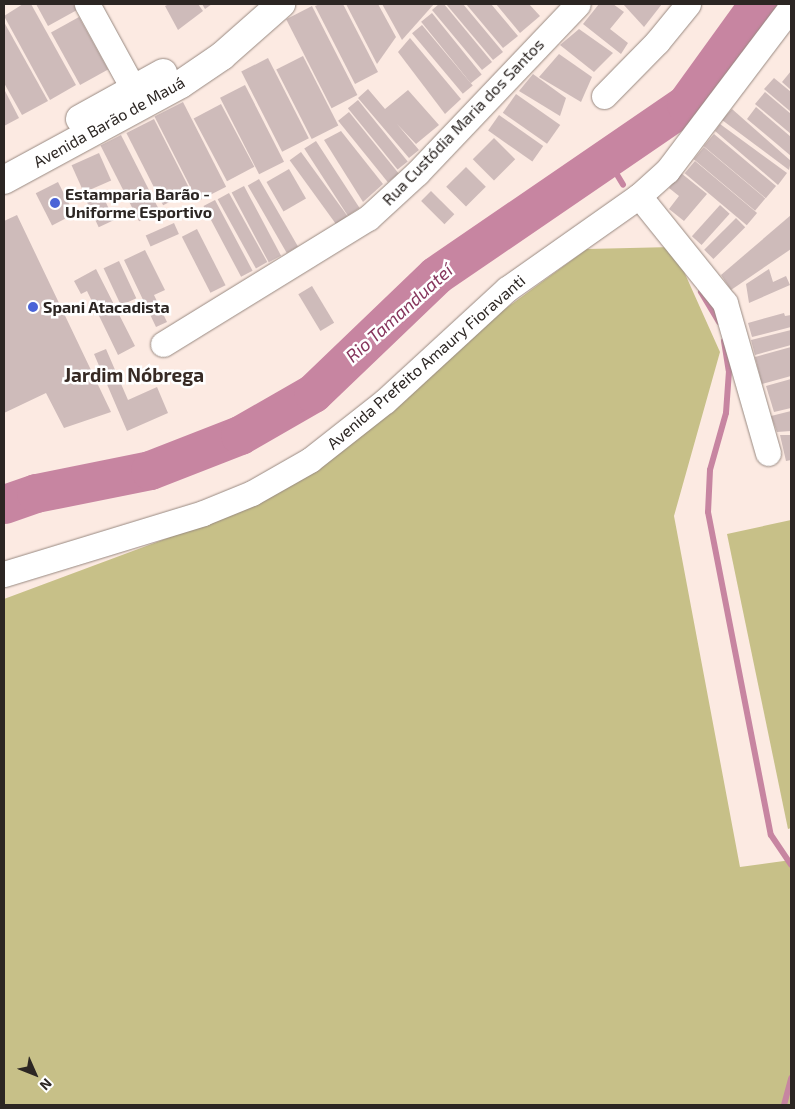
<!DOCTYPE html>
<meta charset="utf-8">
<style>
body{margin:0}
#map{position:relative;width:795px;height:1109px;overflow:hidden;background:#fceae2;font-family:"Exo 2",sans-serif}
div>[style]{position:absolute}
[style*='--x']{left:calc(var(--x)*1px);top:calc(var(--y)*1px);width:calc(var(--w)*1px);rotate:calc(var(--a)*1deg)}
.green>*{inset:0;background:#c7c088}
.stream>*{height:6px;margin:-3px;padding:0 3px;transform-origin:3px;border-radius:3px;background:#c785a1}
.river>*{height:39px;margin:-19.5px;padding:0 19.5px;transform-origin:19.5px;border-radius:19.5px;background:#c785a1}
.building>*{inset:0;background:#cebbba;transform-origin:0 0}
.roads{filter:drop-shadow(0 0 1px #988981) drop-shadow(0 0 1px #988981)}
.minor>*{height:25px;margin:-12.5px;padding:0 12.5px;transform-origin:12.5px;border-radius:12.5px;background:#fff}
.major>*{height:28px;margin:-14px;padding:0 14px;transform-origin:14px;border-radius:14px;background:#fff}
.dots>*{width:14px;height:14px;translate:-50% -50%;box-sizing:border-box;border:2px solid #fff;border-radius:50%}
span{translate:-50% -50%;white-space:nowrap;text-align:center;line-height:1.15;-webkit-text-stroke:5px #fff;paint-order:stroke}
.street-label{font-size:16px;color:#2c2623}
.poi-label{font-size:16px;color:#2c2623;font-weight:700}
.left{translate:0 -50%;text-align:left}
.water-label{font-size:18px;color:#86355c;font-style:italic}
.quarter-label{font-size:19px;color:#372a24;font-weight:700}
.frame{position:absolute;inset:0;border:5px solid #2c2623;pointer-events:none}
.north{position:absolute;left:10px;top:1049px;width:50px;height:50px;-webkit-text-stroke:4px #fff;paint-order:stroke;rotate:134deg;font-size:14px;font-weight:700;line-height:20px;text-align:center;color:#2c2623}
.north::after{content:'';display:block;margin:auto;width:18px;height:22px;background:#2c2623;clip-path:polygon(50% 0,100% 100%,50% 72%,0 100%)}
</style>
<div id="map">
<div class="green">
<i style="clip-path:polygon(673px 247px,720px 352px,674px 516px,740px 867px,791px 860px,791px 1105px,4px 1105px,4px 599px,216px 520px,587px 249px)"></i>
<i style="clip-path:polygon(791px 520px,791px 828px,788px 829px,727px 534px)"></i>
</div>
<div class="stream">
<i style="--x:607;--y:158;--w:31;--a:59"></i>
<i style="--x:701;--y:292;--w:35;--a:59"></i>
<i style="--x:724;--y:341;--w:30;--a:81"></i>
<i style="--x:729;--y:371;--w:42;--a:94.1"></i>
<i style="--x:726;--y:413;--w:59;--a:105.7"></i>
<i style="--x:710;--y:470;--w:42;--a:92.7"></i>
<i style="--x:708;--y:512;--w:329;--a:79"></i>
<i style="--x:771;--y:835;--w:36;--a:56"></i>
<i style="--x:784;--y:1105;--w:28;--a:-75"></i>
</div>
<div class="river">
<i style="--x:4;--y:504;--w:34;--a:-19"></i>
<i style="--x:36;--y:493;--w:116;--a:-11.4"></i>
<i style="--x:150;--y:470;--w:97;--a:-21.3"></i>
<i style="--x:240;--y:435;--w:84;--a:-29.9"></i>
<i style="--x:313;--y:393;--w:170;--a:-43.8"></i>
<i style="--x:436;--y:275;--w:303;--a:-34.4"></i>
<i style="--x:686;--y:104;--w:123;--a:-54.2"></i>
</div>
<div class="building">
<i style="clip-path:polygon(23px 4px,31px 4px,76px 85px,50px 100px,4px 16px)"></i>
<i style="clip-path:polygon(36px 4px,73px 4px,77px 10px,48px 26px)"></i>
<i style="clip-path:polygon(169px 4px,198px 4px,203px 11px,178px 30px,165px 6px)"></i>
<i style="clip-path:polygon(202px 4px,212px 4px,205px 9px)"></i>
<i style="clip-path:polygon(320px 4px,343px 4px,378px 72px,355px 84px,315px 6px)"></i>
<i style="clip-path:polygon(346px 4px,378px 4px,396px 37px,377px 64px)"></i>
<i style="clip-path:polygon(382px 4px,434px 4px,402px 40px)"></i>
<i style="clip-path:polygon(439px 4px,444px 4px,492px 62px,482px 70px,432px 10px)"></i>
<i style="clip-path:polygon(446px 4px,463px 4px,503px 52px,493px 60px)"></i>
<i style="clip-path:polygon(466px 4px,491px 4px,518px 36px,503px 48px)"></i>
<i style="clip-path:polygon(496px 4px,529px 4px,540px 16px,520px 33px)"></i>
<i style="clip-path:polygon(599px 4px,613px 4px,624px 12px,610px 29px,628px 43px,621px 54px,583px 24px)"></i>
<i style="clip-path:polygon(623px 4px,662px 4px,644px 27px)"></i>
<i style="left:312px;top:6px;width:100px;height:29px;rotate:63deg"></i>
<i style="left:432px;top:13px;width:79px;height:14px;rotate:51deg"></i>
<i style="left:79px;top:17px;width:60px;height:32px;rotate:61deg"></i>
<i style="clip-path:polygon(4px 22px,48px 101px,22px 115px,4px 83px)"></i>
<i style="left:422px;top:25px;width:79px;height:13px;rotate:50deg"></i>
<i style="clip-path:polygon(579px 29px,613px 53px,594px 72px,560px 45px)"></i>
<i style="clip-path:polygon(410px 38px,461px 99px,445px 114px,398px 52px)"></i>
<i style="clip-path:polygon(559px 54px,592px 77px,581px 102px,539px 77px)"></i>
<i style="left:303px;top:56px;width:78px;height:30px;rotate:63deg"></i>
<i style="left:268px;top:58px;width:90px;height:30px;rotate:63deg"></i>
<i style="clip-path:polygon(791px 71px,791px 90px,782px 82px)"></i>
<i style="clip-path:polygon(533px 74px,566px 98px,560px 116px,519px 91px)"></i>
<i style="clip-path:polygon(774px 78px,791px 92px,791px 112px,764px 89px)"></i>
<i style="left:245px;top:85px;width:86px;height:28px;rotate:63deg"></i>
<i style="clip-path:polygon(4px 89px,19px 118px,4px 126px)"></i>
<i style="clip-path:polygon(368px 89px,385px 109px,408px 90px,439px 125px,416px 144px,397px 124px,419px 150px,409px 158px,358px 98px)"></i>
<i style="clip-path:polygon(765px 92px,791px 114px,791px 134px,755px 104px)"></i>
<i style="left:516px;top:94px;width:54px;height:23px;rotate:35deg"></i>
<i style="left:358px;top:100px;width:79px;height:13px;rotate:51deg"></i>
<i style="left:183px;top:102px;width:95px;height:32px;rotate:63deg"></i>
<i style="left:221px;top:104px;width:71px;height:31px;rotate:62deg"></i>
<i style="clip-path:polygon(756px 107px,791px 137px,791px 156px,747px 119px)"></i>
<i style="clip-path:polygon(732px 109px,791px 161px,789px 170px,722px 120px)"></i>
<i style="left:349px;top:112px;width:79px;height:14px;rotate:51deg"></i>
<i style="left:499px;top:115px;width:54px;height:19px;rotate:35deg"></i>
<i style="left:154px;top:119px;width:81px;height:31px;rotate:63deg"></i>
<i style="clip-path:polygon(720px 124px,787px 173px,778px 185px,715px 131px)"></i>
<i style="clip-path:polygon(341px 131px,383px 184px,363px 202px,324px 140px)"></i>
<i style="left:714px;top:134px;width:81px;height:16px;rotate:40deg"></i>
<i style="left:121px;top:135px;width:85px;height:23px;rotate:63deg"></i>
<i style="left:494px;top:138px;width:30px;height:30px;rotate:45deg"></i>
<i style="left:316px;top:141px;width:80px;height:14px;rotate:57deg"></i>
<i style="left:704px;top:147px;width:80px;height:16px;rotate:40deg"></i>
<i style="left:301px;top:152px;width:79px;height:14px;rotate:54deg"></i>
<i style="left:99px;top:153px;width:30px;height:30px;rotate:66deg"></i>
<i style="left:695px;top:161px;width:81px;height:16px;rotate:40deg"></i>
<i style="left:466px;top:167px;width:28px;height:28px;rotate:45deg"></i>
<i style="left:289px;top:169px;width:34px;height:26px;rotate:60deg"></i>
<i style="clip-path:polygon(681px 173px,707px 194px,684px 221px,669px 209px,679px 196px,669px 188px)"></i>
<i style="left:259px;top:179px;width:78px;height:13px;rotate:60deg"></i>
<i style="left:58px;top:182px;width:36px;height:25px;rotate:63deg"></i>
<i style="left:244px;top:186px;width:79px;height:14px;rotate:62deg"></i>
<i style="left:431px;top:191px;width:33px;height:14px;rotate:45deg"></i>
<i style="left:101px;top:192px;width:31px;height:17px;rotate:65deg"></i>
<i style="left:229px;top:193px;width:79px;height:13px;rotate:61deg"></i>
<i style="left:215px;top:200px;width:80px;height:13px;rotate:62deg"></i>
<i style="left:720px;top:205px;width:13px;height:42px;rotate:42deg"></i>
<i style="clip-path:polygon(17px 215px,111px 412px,64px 428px,46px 393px,4px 413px,4px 221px)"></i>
<i style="clip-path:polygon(791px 215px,791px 249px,731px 290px,721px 275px)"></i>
<i style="left:736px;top:218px;width:13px;height:45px;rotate:45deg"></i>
<i style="left:174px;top:223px;width:12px;height:31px;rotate:66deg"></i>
<i style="left:197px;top:229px;width:63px;height:17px;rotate:63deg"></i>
<i style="clip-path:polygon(145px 250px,165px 290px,154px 295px,167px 322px,156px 327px,124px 260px)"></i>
<i style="left:119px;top:261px;width:41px;height:17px;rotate:65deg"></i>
<i style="clip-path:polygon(96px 269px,135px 346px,118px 355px,87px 291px,81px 294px,74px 281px)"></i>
<i style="clip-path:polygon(769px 269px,773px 282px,786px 276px,790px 285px,749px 303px,746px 284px)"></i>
<i style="left:312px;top:286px;width:43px;height:16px;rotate:59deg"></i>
<i style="clip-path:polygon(784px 313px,785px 316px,791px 315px,791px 327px,752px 337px,748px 323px)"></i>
<i style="clip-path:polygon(791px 330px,791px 345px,755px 355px,751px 340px)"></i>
<i style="clip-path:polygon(791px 347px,791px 376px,762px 384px,755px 357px)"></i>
<i style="clip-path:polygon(106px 349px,128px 400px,157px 387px,168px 413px,127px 431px,94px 354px)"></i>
<i style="clip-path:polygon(791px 379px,791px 408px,774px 412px,766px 386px)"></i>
<i style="clip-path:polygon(791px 411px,791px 431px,777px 432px,771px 416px)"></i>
<i style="clip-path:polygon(780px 435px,791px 435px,791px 460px,786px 461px)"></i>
</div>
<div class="roads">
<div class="minor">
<i style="--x:87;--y:4;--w:98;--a:61.3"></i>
<i style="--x:604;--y:96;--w:76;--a:-45.5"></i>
<i style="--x:657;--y:42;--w:49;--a:-50.8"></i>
<i style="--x:639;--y:196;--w:137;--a:51.2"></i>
<i style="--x:725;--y:303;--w:156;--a:74"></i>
<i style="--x:163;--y:344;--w:241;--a:-31.6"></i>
<i style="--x:368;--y:218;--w:67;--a:-42.6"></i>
<i style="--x:417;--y:173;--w:233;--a:-46.4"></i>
<i style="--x:4;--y:574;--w:208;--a:-17"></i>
<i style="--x:203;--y:513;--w:53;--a:-22.2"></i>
<i style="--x:252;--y:493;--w:67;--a:-29.6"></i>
<i style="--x:310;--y:460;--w:95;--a:-38.2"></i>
<i style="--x:385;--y:401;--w:166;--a:-42.6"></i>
<i style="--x:507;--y:289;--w:161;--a:-35.2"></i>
<i style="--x:639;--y:196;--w:38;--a:-42"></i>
<i style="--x:667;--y:171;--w:206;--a:-52.9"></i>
</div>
<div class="major">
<i style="--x:80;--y:119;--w:95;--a:-29"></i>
<i style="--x:4;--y:180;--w:201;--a:-28.5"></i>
<i style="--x:181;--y:84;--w:50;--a:-34.3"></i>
<i style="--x:222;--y:56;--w:79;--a:-41.4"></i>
</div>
</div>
<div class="dots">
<i style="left:55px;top:203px;background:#4a63d7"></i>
<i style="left:33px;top:307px;background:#4a63d7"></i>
</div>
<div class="street-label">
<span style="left:109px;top:122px;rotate:-29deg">Avenida Barão de Mauá</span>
<span style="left:463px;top:122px;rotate:-46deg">Rua Custódia Maria dos Santos</span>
<span style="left:426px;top:362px;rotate:-41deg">Avenida Prefeito Amaury Fioravanti</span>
</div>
<div class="poi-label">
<span class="left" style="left:65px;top:203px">Estamparia Barão -<br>Uniforme Esportivo</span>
<span class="left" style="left:43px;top:307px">Spani Atacadista</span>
</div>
<div class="water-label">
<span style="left:399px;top:313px;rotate:-42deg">Rio Tamanduateí</span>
</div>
<div class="quarter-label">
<span style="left:134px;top:375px">Jardim Nóbrega</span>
</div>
<div class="frame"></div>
<div class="north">N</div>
</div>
